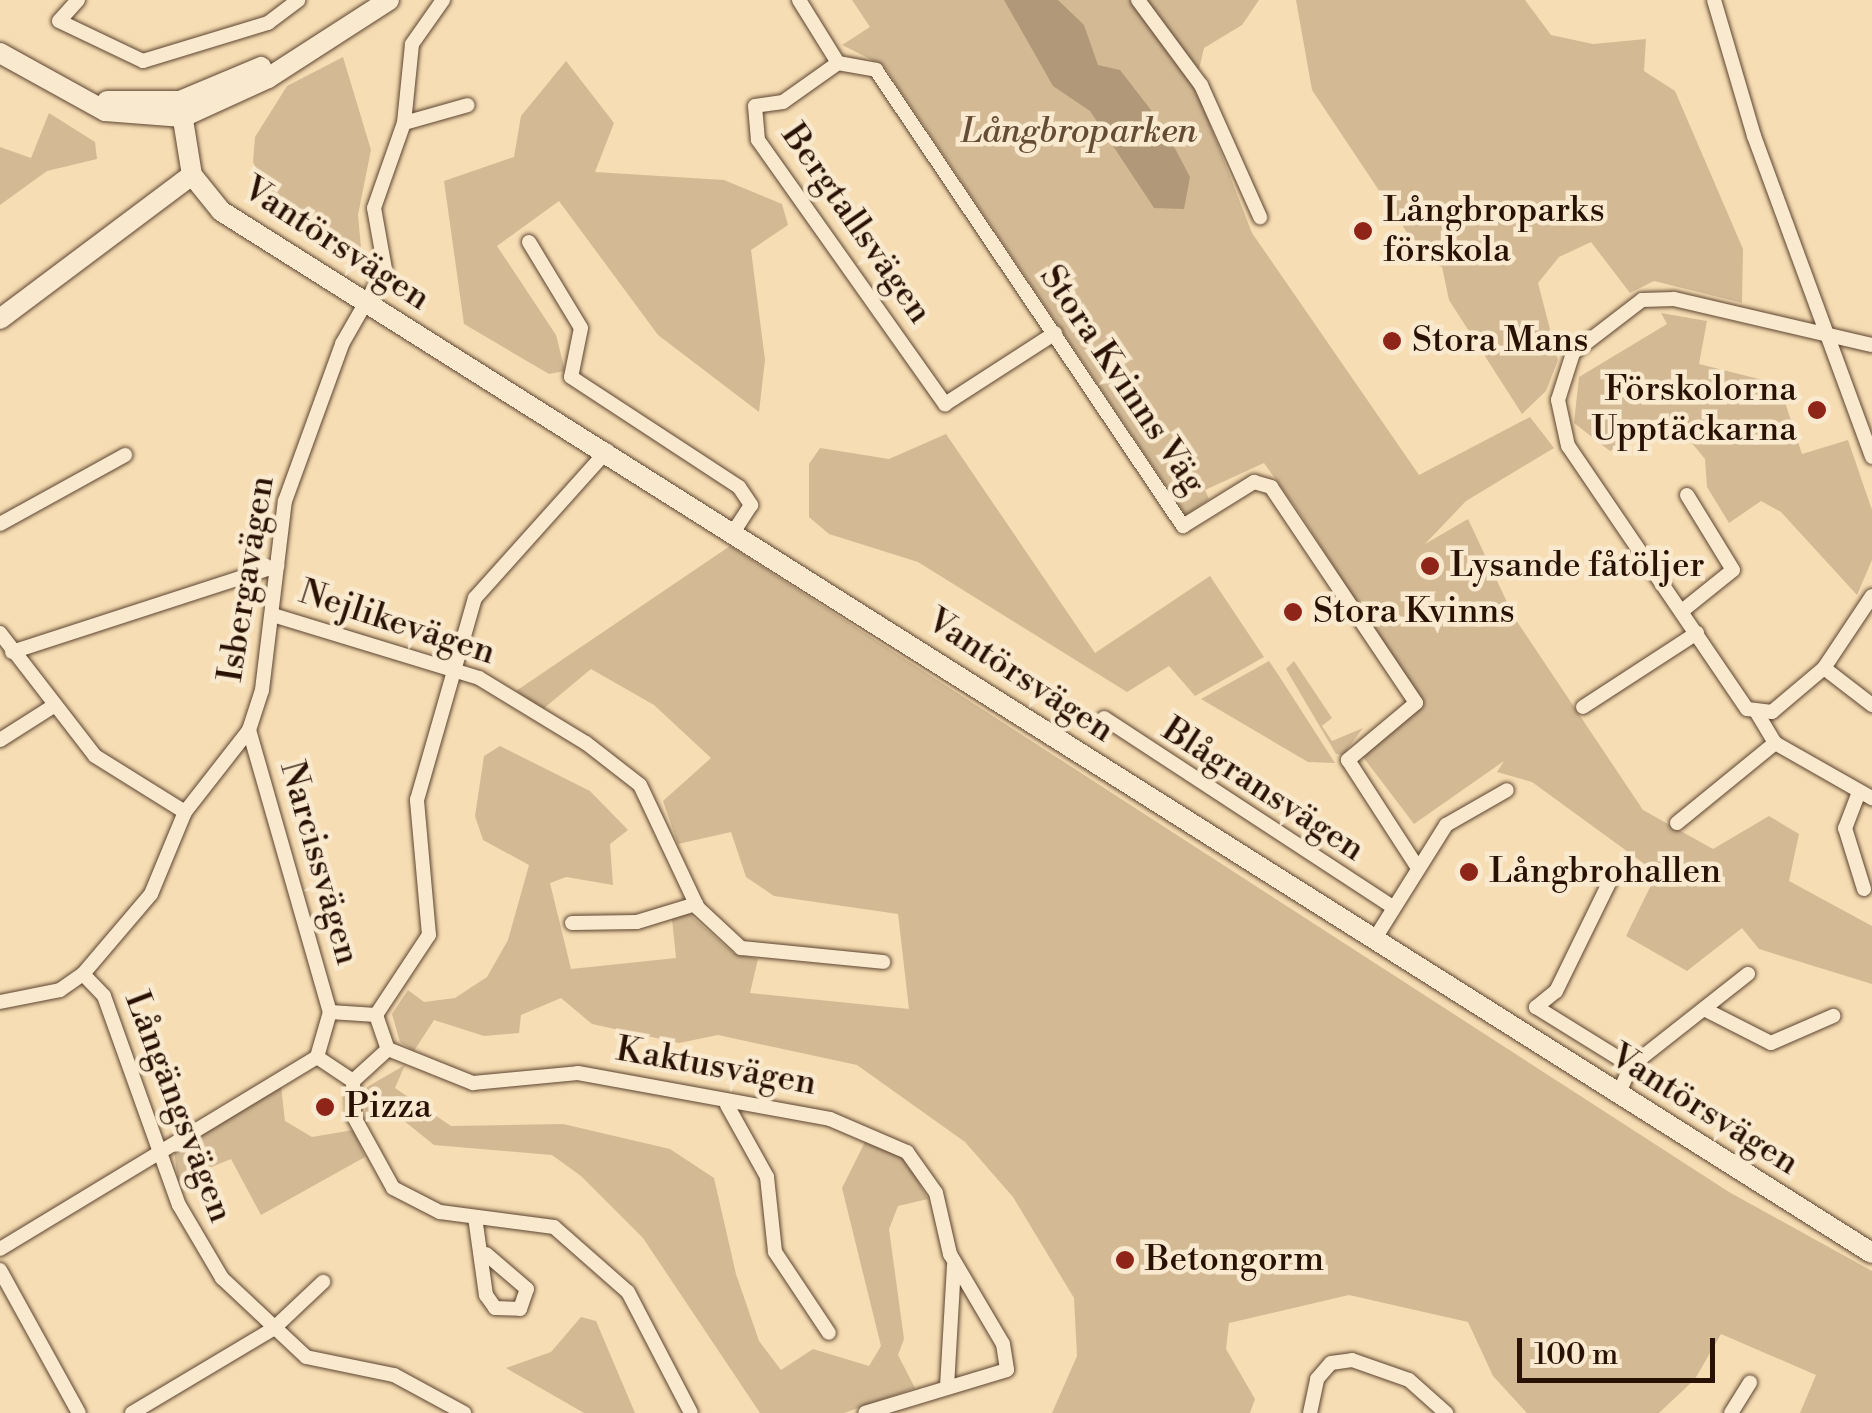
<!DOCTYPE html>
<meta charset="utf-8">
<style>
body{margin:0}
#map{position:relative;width:1872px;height:1413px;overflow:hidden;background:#f6ddb3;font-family:"Libre Bodoni",serif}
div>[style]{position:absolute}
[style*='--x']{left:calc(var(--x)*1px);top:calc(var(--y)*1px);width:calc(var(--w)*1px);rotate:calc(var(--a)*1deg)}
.green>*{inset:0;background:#d3ba95}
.water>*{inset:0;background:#b09878}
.roads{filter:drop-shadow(0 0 2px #5c4430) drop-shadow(0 0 2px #5c4430)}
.street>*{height:14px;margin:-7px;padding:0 7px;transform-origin:7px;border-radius:7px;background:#f9e9ce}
.secondary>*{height:20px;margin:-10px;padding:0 10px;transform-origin:10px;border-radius:10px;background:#f9e9ce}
.dots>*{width:28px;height:28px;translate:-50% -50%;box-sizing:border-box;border:5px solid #f9e9ce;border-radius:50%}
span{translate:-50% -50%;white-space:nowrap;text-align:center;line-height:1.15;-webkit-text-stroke:9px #f9e9ce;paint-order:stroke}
.park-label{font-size:35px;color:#644c37;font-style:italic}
.poi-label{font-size:35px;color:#291104}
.left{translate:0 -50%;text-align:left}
.right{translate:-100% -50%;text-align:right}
.street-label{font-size:35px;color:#291104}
.scale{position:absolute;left:1517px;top:1338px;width:198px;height:45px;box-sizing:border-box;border:5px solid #291104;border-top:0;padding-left:12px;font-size:30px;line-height:35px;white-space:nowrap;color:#291104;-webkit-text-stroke:8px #f9e9ce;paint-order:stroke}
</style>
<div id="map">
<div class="green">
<i style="clip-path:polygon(852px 0,1259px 0,1242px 25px,1204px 48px,1195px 86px,1252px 233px,1419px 475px,1530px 417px,1554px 448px,1466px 501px,1425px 544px,1468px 519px,1514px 617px,1643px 810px,1713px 849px,1769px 816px,1799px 834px,1789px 881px,1872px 926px,1872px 984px,1759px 949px,1742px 928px,1687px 971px,1626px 936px,1657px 873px,1532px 782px,1497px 772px,1504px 761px,1414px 824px,1360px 753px,1422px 704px,1299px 512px,1264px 463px,1205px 490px,1209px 499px,1186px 515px,884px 66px,842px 45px,870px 27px)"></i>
<i style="clip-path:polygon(1296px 0,1525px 0,1551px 35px,1593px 44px,1646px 39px,1644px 71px,1675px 91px,1743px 249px,1742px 303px,1654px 281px,1630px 293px,1591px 242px,1559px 257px,1538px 283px,1558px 360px,1546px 391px,1522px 414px,1449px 300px,1442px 267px,1424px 258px,1312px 90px)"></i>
<i style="clip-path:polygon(343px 57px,371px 150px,358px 215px,363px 269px,279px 213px,253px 162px,255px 137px,287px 86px)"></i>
<i style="clip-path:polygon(566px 61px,614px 123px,595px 172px,724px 180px,782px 204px,788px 225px,751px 250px,765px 360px,759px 412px,658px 335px,559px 201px,497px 246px,556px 335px,565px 371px,549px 374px,464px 324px,444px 181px,514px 157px,521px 116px)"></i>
<i style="clip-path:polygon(49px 113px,95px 142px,97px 159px,47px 171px,0 205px,0 147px,31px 158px)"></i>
<i style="clip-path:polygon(1661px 313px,1707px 321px,1699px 364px,1779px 384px,1802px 454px,1848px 440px,1872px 510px,1872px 560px,1857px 595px,1781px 512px,1761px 501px,1729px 523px,1707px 487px,1705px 459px,1671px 418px,1610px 451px,1574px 423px,1579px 377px,1667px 324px)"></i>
<i style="clip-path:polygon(946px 434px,1095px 653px,1210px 576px,1264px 657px,1195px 696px,1169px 666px,1127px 692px,918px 562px,829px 534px,809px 517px,809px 464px,820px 448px,889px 459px)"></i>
<i style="clip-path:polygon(730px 546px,1729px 1192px,1872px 1271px,1872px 1413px,1800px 1413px,1816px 1375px,1721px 1334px,1695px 1379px,1659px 1413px,1527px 1413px,1493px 1376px,1468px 1322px,1349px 1295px,1229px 1323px,1226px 1349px,1255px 1399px,1250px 1413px,1052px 1413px,1077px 1356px,1074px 1298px,1013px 1197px,965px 1142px,857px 1065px,718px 1035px,679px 1043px,592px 1024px,561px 998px,521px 1015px,519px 1033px,484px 1036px,434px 1020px,414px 1051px,400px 1042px,392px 1014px,408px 990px,424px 1002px,455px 998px,487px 977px,508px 940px,529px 865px,483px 840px,475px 816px,484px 756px,500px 746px,590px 791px,628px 830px,610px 844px,613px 885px,566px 877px,550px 883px,571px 969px,676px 958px,672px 919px,688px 913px,733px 953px,758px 959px,750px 993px,909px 1009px,898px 914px,774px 896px,746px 877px,731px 832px,678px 844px,663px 801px,711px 758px,654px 705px,591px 669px,543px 709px,516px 691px)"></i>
<i style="clip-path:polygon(1269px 661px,1281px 679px,1335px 763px,1308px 762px,1201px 699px)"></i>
<i style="clip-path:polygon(1294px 661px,1332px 718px,1322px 726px,1332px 741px,1363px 728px,1343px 755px,1336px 754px,1286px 669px)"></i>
<i style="clip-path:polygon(405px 1065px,395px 1088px,451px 1126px,563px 1124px,670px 1149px,714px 1178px,736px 1274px,759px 1341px,781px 1370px,813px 1349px,869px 1366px,881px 1346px,842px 1188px,868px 1136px,907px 1161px,928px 1199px,898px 1206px,889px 1229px,904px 1339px,898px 1355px,915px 1388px,844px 1413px,760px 1413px,643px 1238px,581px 1176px,552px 1155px,434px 1145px,388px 1108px,364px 1120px,367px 1087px)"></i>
<i style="clip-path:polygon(281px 1086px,285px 1121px,312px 1137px,353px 1130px,365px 1157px,261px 1215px,231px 1159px,178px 1181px,174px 1151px)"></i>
<i style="clip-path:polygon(581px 1317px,596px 1321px,635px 1413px,584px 1413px,506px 1368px,551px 1352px)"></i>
</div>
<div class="water">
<i style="clip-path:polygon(1004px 0,1058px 0,1084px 25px,1098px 65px,1120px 70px,1151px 110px,1156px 134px,1169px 137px,1190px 177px,1184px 209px,1154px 208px,1090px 111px,1053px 86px)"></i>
</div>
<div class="roads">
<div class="street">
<i style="--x:78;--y:0;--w:28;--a:132"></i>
<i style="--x:59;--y:21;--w:93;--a:25.5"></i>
<i style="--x:143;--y:61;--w:131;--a:-16.9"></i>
<i style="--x:268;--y:23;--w:38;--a:-37"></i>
<i style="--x:799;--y:0;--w:74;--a:58.2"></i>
<i style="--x:838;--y:63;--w:67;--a:144.7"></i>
<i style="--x:783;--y:102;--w:28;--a:172"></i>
<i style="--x:755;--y:106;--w:34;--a:85"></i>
<i style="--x:758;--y:140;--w:324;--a:54.7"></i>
<i style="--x:945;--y:404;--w:131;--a:-32.8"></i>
<i style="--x:1138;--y:0;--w:106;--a:53.5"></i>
<i style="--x:1201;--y:85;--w:145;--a:65.9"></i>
<i style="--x:1714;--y:0;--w:142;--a:73.6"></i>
<i style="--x:1754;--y:136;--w:342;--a:69.8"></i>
<i style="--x:838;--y:63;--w:39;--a:10"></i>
<i style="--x:876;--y:70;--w:550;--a:56.05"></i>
<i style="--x:1183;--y:526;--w:84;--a:-31.8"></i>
<i style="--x:1254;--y:482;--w:18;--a:16"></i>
<i style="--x:1271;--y:487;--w:260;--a:56.1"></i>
<i style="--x:1416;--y:703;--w:89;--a:140"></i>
<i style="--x:1348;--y:760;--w:129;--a:57.1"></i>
<i style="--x:404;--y:123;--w:66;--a:-15.7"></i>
<i style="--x:529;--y:242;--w:100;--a:58.8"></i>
<i style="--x:581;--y:328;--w:50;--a:101.5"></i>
<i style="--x:571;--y:377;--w:201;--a:33.2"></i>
<i style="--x:739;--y:487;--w:22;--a:56"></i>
<i style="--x:751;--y:505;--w:30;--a:123"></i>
<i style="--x:0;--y:524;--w:143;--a:-28.9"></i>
<i style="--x:1872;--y:596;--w:87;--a:123.7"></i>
<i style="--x:1824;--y:668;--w:61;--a:37.6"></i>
<i style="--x:1682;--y:611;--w:65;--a:-38.8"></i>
<i style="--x:1733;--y:570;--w:88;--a:-121.5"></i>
<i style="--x:273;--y:615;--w:215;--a:17"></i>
<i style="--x:479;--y:678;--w:125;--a:31.3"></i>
<i style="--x:586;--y:743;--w:68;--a:37.9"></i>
<i style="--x:640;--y:785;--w:136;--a:64.8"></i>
<i style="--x:698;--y:908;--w:59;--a:42.9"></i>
<i style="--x:741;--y:948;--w:143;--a:5.6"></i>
<i style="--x:0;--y:633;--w:155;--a:52.3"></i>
<i style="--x:95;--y:756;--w:106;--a:31.9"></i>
<i style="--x:12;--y:652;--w:279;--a:-18"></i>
<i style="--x:1824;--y:668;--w:68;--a:139.8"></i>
<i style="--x:1772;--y:712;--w:25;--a:-173"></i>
<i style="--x:1747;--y:709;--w:318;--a:-124.2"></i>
<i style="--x:1568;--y:446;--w:47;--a:-102.3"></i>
<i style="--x:1558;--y:400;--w:49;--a:-72.3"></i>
<i style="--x:1573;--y:353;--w:87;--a:-37.5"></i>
<i style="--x:1642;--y:300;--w:32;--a:-2"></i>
<i style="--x:1674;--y:299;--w:203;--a:13.1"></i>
<i style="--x:1583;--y:707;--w:136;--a:-33"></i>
<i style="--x:1757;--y:713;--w:35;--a:59"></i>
<i style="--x:1104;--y:718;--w:345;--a:33.2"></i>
<i style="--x:249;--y:730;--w:293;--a:74"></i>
<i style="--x:0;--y:740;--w:62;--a:-32.4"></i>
<i style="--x:1859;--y:792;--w:39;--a:111"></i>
<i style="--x:1845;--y:828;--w:64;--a:72.7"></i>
<i style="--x:1677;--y:823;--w:127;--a:-39.2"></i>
<i style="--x:1775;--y:743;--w:112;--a:29.6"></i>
<i style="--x:1610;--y:881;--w:123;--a:116.1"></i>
<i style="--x:1556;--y:991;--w:26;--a:141"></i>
<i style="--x:1536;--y:1007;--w:112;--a:31.8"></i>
<i style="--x:572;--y:923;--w:65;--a:-0.9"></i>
<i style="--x:637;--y:922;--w:62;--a:-17"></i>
<i style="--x:1374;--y:940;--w:136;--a:-57.9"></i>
<i style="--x:1446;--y:825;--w:70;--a:-29.8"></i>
<i style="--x:83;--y:974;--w:30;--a:46"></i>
<i style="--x:104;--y:996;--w:222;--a:70.3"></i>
<i style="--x:179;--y:1205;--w:85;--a:59.5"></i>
<i style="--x:222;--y:1278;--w:115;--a:43.2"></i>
<i style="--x:306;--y:1357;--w:90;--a:11.6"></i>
<i style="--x:394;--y:1375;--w:80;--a:28.5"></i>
<i style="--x:0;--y:1002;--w:61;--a:-11.3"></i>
<i style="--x:60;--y:990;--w:28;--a:-35"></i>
<i style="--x:83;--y:974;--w:105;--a:-49.6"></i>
<i style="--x:151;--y:894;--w:89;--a:-67.5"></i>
<i style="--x:185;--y:812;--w:104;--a:-52"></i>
<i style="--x:249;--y:730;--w:42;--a:-72"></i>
<i style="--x:262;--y:690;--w:190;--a:-83.1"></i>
<i style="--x:285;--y:501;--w:167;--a:-70"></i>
<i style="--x:342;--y:344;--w:86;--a:-60.2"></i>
<i style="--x:385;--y:269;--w:62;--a:-100.2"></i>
<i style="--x:374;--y:208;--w:90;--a:-70.6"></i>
<i style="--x:404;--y:123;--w:79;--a:-84.2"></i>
<i style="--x:412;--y:44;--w:54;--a:-54.8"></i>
<i style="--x:1704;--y:1009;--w:75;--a:26.9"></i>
<i style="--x:1771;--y:1043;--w:68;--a:-23.5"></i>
<i style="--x:330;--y:1012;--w:46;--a:3.7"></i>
<i style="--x:376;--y:1015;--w:96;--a:-56.5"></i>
<i style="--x:429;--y:935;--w:136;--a:-95.1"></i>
<i style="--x:417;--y:800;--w:210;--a:-74"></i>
<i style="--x:475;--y:598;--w:198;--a:-48.1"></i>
<i style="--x:376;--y:1015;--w:36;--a:71"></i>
<i style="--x:388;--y:1049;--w:92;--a:21.8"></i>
<i style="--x:473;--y:1083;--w:105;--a:-5.4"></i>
<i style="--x:578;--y:1073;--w:256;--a:10.3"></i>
<i style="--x:830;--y:1119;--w:84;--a:23.2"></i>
<i style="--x:907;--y:1152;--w:50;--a:54.7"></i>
<i style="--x:936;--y:1193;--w:63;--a:77.1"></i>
<i style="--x:950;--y:1254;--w:104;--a:59.5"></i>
<i style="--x:1003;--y:1344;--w:26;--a:81"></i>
<i style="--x:1007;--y:1370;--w:148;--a:163.2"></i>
<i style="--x:317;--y:1057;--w:43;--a:33.7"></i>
<i style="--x:353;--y:1081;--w:36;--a:88"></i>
<i style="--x:354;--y:1117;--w:81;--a:61.2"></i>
<i style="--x:393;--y:1188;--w:53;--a:27.1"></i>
<i style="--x:440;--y:1212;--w:115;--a:7.5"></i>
<i style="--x:554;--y:1227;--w:98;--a:41.3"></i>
<i style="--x:628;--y:1292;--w:136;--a:62.5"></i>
<i style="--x:353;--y:1081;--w:47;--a:-42.4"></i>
<i style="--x:1618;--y:1095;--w:32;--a:-66"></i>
<i style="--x:1631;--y:1066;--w:149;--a:-38.2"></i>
<i style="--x:727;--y:1105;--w:82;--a:60.9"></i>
<i style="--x:767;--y:1177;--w:75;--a:83.9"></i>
<i style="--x:775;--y:1252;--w:97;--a:56.3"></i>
<i style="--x:475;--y:1217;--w:79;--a:82"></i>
<i style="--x:486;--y:1295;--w:16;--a:55"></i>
<i style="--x:495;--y:1308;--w:25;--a:2"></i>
<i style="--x:520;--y:1309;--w:21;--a:-71"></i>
<i style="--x:527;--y:1289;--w:54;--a:-139.5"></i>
<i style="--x:0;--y:1249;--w:371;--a:-31.2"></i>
<i style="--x:317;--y:1057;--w:47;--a:-73.9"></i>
<i style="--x:0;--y:1270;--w:163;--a:61.1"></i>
<i style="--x:947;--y:1387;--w:122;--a:-86.7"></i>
<i style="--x:132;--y:1413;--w:164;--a:-30.8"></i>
<i style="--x:273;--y:1329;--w:69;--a:-43.2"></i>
<i style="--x:1310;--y:1413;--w:35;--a:-78"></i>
<i style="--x:1317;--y:1379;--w:21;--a:-49"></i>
<i style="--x:1331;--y:1363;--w:21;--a:-8"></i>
<i style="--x:1352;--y:1360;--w:60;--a:19.3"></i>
<i style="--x:1409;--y:1380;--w:50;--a:41.7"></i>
<i style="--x:1731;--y:1413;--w:36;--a:-58"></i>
</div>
<div class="secondary">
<i style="--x:0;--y:53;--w:120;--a:28.9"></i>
<i style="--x:105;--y:111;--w:78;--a:4.4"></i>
<i style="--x:183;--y:117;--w:94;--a:-24.6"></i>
<i style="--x:268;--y:78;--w:144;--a:-32.8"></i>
<i style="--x:107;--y:101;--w:73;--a:0"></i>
<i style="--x:180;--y:101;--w:88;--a:-22.8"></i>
<i style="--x:180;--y:101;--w:75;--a:80.8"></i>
<i style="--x:192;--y:175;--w:46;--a:51.1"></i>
<i style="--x:221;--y:211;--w:1952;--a:32.26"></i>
<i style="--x:0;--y:319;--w:240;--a:-36.9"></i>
</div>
</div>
<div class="dots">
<i style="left:1363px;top:231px;background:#8f2418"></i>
<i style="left:1392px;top:341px;background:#8f2418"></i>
<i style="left:1817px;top:410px;background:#8f2418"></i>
<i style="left:1430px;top:566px;background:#8f2418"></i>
<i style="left:1293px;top:612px;background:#8f2418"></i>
<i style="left:1469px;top:872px;background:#8f2418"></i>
<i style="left:325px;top:1107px;background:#8f2418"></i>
<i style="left:1125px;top:1260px;background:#8f2418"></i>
</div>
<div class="park-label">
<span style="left:1079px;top:132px">Långbroparken</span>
</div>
<div class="poi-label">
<span class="left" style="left:1383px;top:231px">Långbroparks<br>förskola</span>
<span class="left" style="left:1412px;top:341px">Stora Mans</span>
<span class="right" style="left:1797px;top:410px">Förskolorna<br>Upptäckarna</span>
<span class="left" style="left:1450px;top:566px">Lysande fåtöljer</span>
<span class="left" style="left:1313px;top:612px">Stora Kvinns</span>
<span class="left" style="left:1489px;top:872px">Långbrohallen</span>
<span class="left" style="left:345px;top:1107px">Pizza</span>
<span class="left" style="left:1145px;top:1260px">Betongorm</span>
</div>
<div class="street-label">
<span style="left:856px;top:224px;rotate:55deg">Bergtallsvägen</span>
<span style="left:336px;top:244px;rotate:33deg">Vantörsvägen</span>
<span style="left:1122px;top:380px;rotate:56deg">Stora Kvinns Väg</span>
<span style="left:247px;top:579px;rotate:-81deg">Isbergavägen</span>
<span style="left:397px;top:623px;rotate:18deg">Nejlikevägen</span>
<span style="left:1020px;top:676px;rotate:33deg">Vantörsvägen</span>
<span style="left:1263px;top:790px;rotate:33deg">Blågransvägen</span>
<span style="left:319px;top:863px;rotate:74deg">Narcissvägen</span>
<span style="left:716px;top:1067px;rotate:10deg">Kaktusvägen</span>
<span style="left:178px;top:1107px;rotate:69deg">Långängsvägen</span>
<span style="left:1704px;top:1110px;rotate:32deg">Vantörsvägen</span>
</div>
<div class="scale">100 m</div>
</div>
